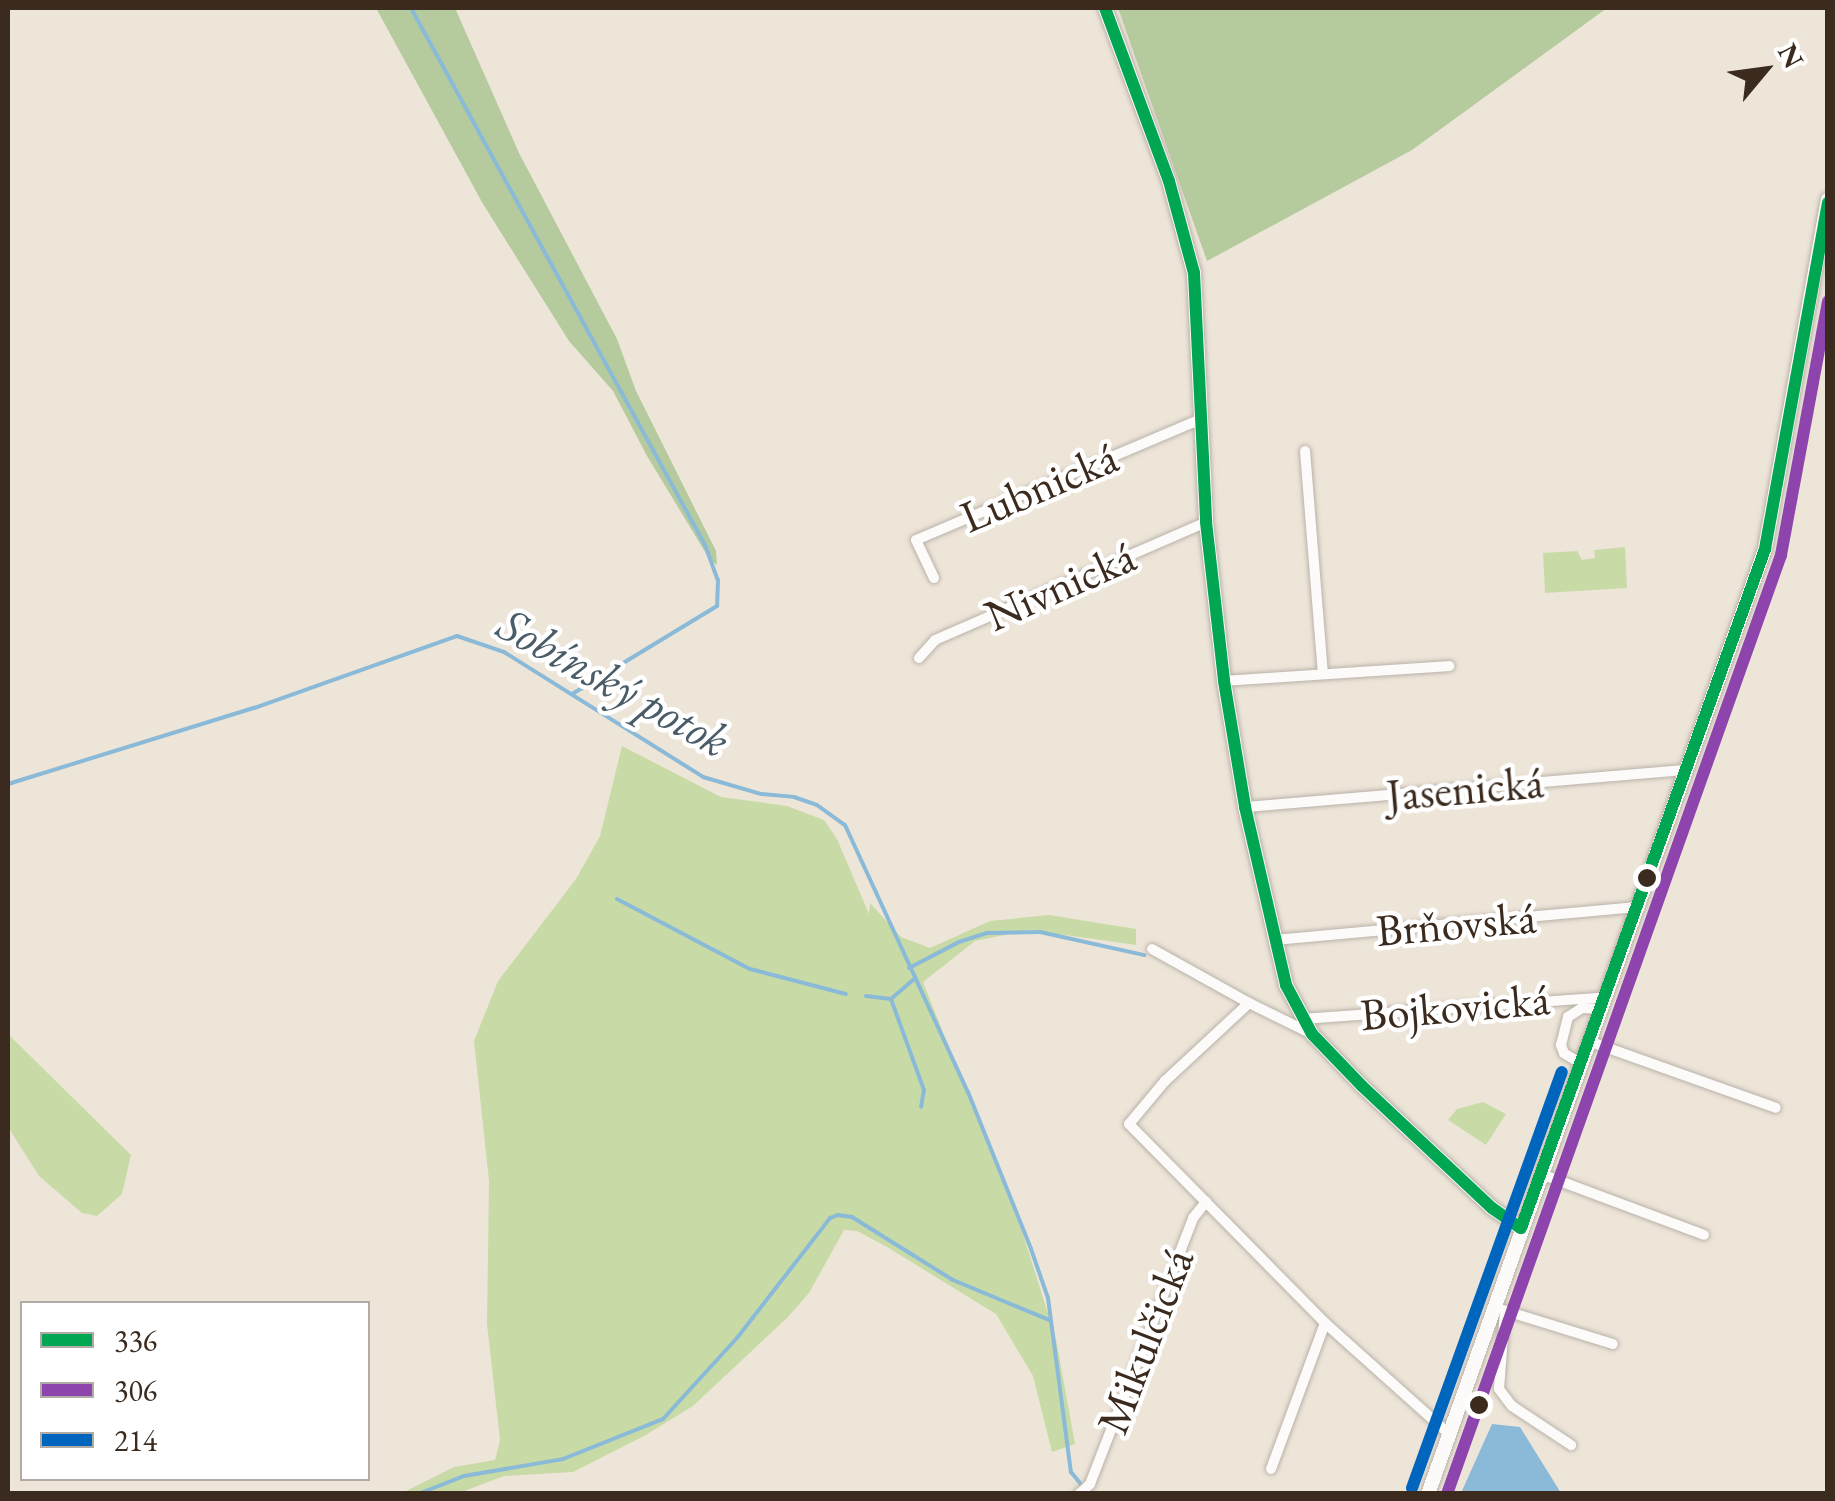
<!DOCTYPE html>
<meta charset="utf-8">
<style>
body{margin:0}
#map{position:relative;width:1835px;height:1501px;overflow:hidden;background:#eee5d9;font-family:"EB Garamond",serif}
div>[style]{position:absolute}
[style*='--x']{left:calc(var(--x)*1px);top:calc(var(--y)*1px);width:calc(var(--w)*1px);rotate:calc(var(--a)*1deg)}
.green>*{inset:0;background:#c8dba7}
.forest>*{inset:0;background:#b5cb9e}
.water>*{inset:0;background:#8abad7}
.stream>*{height:4px;margin:-2px;padding:0 2px;transform-origin:2px;border-radius:2px;background:#8abad7}
.roads{filter:drop-shadow(0 0 2px #b9b2a9) drop-shadow(0 0 2px #b9b2a9)}
.minor>*{height:10px;margin:-5px;padding:0 5px;transform-origin:5px;border-radius:5px;background:#fcfbf9}
.tertiary>*{height:14px;margin:-7px;padding:0 7px;transform-origin:7px;border-radius:7px;background:#fcfbf9}
.bus-1>*{height:12px;margin:-6px;padding:0 6px;transform-origin:6px;border-radius:6px;background:#00a651}
.bus-2>*{height:12px;margin:-6px;padding:0 6px;transform-origin:6px;border-radius:6px;background:#8e44ad}
.bus-3>*{height:12px;margin:-6px;padding:0 6px;transform-origin:6px;border-radius:6px;background:#0065bd}
.dots>*{width:28px;height:28px;translate:-50% -50%;box-sizing:border-box;border:5px solid #fff;border-radius:50%}
span{translate:-50% -50%;white-space:nowrap;text-align:center;line-height:1.15;-webkit-text-stroke:9px #fff;paint-order:stroke}
.street-label{font-size:45px;color:#3b2a1e}
.water-label{font-size:48px;color:#495c68;font-style:italic}
.frame{position:absolute;inset:0;border:10px solid #3b2a1e;pointer-events:none}
.legend{position:absolute;left:20px;top:1301px;width:350px;height:180px;box-sizing:border-box;background:#fff;border:2px solid #b1aaa5;margin:0;padding:12px 18px;list-style:none;font-size:30px;color:#3b2a1e}
.legend li{display:flex;align-items:center;gap:20px;height:50px}
.legend b{width:50px;border:2px solid #b1aaa5}
.north{position:absolute;left:1715px;top:20px;width:100px;height:100px;-webkit-text-stroke:8px #fff;paint-order:stroke;rotate:61deg;font-size:28px;font-weight:700;line-height:40px;text-align:center;color:#3b2a1e}
.north::after{content:'';display:block;margin:auto;width:35px;height:45px;background:#3b2a1e;clip-path:polygon(50% 0,100% 100%,50% 72%,0 100%)}
</style>
<div id="map">
<div class="green">
<i style="clip-path:polygon(1625px 547px,1627px 588px,1545px 593px,1543px 553px,1577px 551px,1582px 560px,1595px 558px,1594px 550px)"></i>
<i style="clip-path:polygon(622px 746px,721px 797px,787px 806px,824px 820px,837px 839px,869px 914px,870px 903px,901px 937px,930px 948px,990px 921px,1049px 915px,1136px 929px,1136px 945px,1029px 930px,975px 941px,923px 982px,1023px 1234px,1056px 1339px,1075px 1444px,1052px 1452px,1033px 1376px,996px 1314px,887px 1247px,857px 1231px,844px 1230px,809px 1293px,788px 1317px,693px 1406px,644px 1436px,573px 1472px,504px 1476px,459px 1493px,400px 1494px,454px 1467px,495px 1460px,500px 1440px,487px 1324px,489px 1181px,474px 1041px,498px 981px,576px 879px,600px 836px)"></i>
<i style="clip-path:polygon(8px 1034px,131px 1155px,122px 1194px,97px 1216px,82px 1213px,39px 1176px,8px 1127px)"></i>
<i style="clip-path:polygon(1483px 1102px,1506px 1114px,1486px 1145px,1448px 1120px,1457px 1109px)"></i>
</div>
<div class="forest">
<i style="clip-path:polygon(376px 8px,455px 8px,519px 153px,617px 339px,636px 391px,716px 551px,717px 565px,710px 560px,647px 456px,613px 391px,569px 341px,483px 204px)"></i>
<i style="clip-path:polygon(1118px 8px,1607px 8px,1412px 150px,1207px 261px)"></i>
</div>
<div class="water">
<i style="clip-path:polygon(1492px 1424px,1520px 1427px,1561px 1493px,1461px 1493px)"></i>
</div>
<div class="stream">
<i style="--x:411;--y:8;--w:612;--a:61.3"></i>
<i style="--x:705;--y:545;--w:37;--a:70"></i>
<i style="--x:718;--y:580;--w:26;--a:92"></i>
<i style="--x:717;--y:606;--w:170;--a:148.7"></i>
<i style="--x:8;--y:784;--w:257;--a:-17.2"></i>
<i style="--x:254;--y:708;--w:215;--a:-19.5"></i>
<i style="--x:457;--y:636;--w:50;--a:18.8"></i>
<i style="--x:504;--y:652;--w:235;--a:32.1"></i>
<i style="--x:703;--y:777;--w:60;--a:16.3"></i>
<i style="--x:761;--y:794;--w:33;--a:5"></i>
<i style="--x:794;--y:797;--w:24;--a:19"></i>
<i style="--x:817;--y:805;--w:34;--a:36"></i>
<i style="--x:845;--y:825;--w:294;--a:65.3"></i>
<i style="--x:968;--y:1092;--w:169;--a:68.1"></i>
<i style="--x:1031;--y:1249;--w:52;--a:70.9"></i>
<i style="--x:1048;--y:1298;--w:176;--a:82.5"></i>
<i style="--x:1071;--y:1472;--w:28;--a:51"></i>
<i style="--x:617;--y:899;--w:150;--a:27.8"></i>
<i style="--x:750;--y:969;--w:99;--a:14.6"></i>
<i style="--x:909;--y:968;--w:56;--a:-27.5"></i>
<i style="--x:959;--y:942;--w:28;--a:-18"></i>
<i style="--x:986;--y:933;--w:54;--a:-1.1"></i>
<i style="--x:1040;--y:932;--w:107;--a:12.5"></i>
<i style="--x:866;--y:996;--w:25;--a:7"></i>
<i style="--x:891;--y:999;--w:29;--a:-41"></i>
<i style="--x:891;--y:999;--w:97;--a:70.1"></i>
<i style="--x:924;--y:1090;--w:17;--a:100"></i>
<i style="--x:418;--y:1494;--w:49;--a:-21.4"></i>
<i style="--x:464;--y:1476;--w:100;--a:-9.7"></i>
<i style="--x:563;--y:1459;--w:108;--a:-21.8"></i>
<i style="--x:663;--y:1419;--w:110;--a:-47.6"></i>
<i style="--x:737;--y:1338;--w:152;--a:-52.2"></i>
<i style="--x:830;--y:1218;--w:9;--a:-21"></i>
<i style="--x:838;--y:1215;--w:14;--a:8"></i>
<i style="--x:852;--y:1217;--w:119;--a:32"></i>
<i style="--x:953;--y:1280;--w:104;--a:22.6"></i>
</div>
<div class="roads">
<div class="minor">
<i style="--x:1305;--y:451;--w:223;--a:85.4"></i>
<i style="--x:934;--y:578;--w:42;--a:-115.3"></i>
<i style="--x:916;--y:540;--w:310;--a:-23"></i>
<i style="--x:919;--y:658;--w:24;--a:-48"></i>
<i style="--x:935;--y:640;--w:296;--a:-23.5"></i>
<i style="--x:1224;--y:681;--w:226;--a:-3.8"></i>
<i style="--x:1245;--y:807;--w:442;--a:-4.8"></i>
<i style="--x:1274;--y:940;--w:365;--a:-5.2"></i>
<i style="--x:1152;--y:949;--w:111;--a:29.1"></i>
<i style="--x:1302;--y:1019;--w:306;--a:-4.1"></i>
<i style="--x:1310;--y:1033;--w:68;--a:-153.8"></i>
<i style="--x:1249;--y:1003;--w:115;--a:137.1"></i>
<i style="--x:1165;--y:1081;--w:56;--a:129.9"></i>
<i style="--x:1129;--y:1124;--w:279;--a:45.4"></i>
<i style="--x:1325;--y:1323;--w:165;--a:41.8"></i>
<i style="--x:1591;--y:1042;--w:196;--a:19.6"></i>
<i style="--x:1582;--y:1064;--w:21;--a:-149"></i>
<i style="--x:1564;--y:1053;--w:9;--a:-111"></i>
<i style="--x:1561;--y:1045;--w:29;--a:-76"></i>
<i style="--x:1568;--y:1017;--w:17;--a:-33"></i>
<i style="--x:1582;--y:1008;--w:21;--a:3"></i>
<i style="--x:1541;--y:1174;--w:174;--a:20.5"></i>
<i style="--x:1503;--y:1310;--w:115;--a:17.2"></i>
<i style="--x:1505;--y:1311;--w:78;--a:94.4"></i>
<i style="--x:1499;--y:1389;--w:21;--a:53"></i>
<i style="--x:1512;--y:1406;--w:71;--a:33.5"></i>
<i style="--x:1271;--y:1469;--w:156;--a:-69.7"></i>
<i style="--x:1079;--y:1494;--w:15;--a:-42"></i>
<i style="--x:1090;--y:1484;--w:285;--a:-68.8"></i>
<i style="--x:1193;--y:1218;--w:21;--a:-51"></i>
</div>
<div class="tertiary">
<i style="--x:1105;--y:8;--w:184;--a:69.7"></i>
<i style="--x:1169;--y:181;--w:95;--a:74.8"></i>
<i style="--x:1194;--y:273;--w:249;--a:87.2"></i>
<i style="--x:1206;--y:522;--w:160;--a:83.5"></i>
<i style="--x:1224;--y:681;--w:128;--a:80.5"></i>
<i style="--x:1245;--y:807;--w:183;--a:77"></i>
<i style="--x:1286;--y:985;--w:55;--a:62"></i>
<i style="--x:1312;--y:1034;--w:72;--a:46.1"></i>
<i style="--x:1362;--y:1086;--w:178;--a:43.2"></i>
<i style="--x:1492;--y:1208;--w:35;--a:35"></i>
<i style="--x:1428;--y:1494;--w:1003;--a:-70.37"></i>
<i style="--x:1765;--y:549;--w:355;--a:-79.8"></i>
</div>
</div>
<div class="bus-1">
<i style="--x:1105;--y:8;--w:184;--a:69.7"></i>
<i style="--x:1169;--y:181;--w:95;--a:74.8"></i>
<i style="--x:1194;--y:273;--w:249;--a:87.2"></i>
<i style="--x:1206;--y:522;--w:160;--a:83.5"></i>
<i style="--x:1224;--y:681;--w:128;--a:80.5"></i>
<i style="--x:1245;--y:807;--w:183;--a:77"></i>
<i style="--x:1286;--y:985;--w:55;--a:62"></i>
<i style="--x:1312;--y:1034;--w:72;--a:46.1"></i>
<i style="--x:1362;--y:1086;--w:178;--a:43.2"></i>
<i style="--x:1492;--y:1208;--w:35;--a:35"></i>
<i style="--x:1521;--y:1228;--w:722;--a:-70.23"></i>
<i style="--x:1765;--y:549;--w:352;--a:-79.7"></i>
</div>
<div class="bus-2">
<i style="--x:1447;--y:1494;--w:997;--a:-70.42"></i>
<i style="--x:1781;--y:555;--w:258;--a:-79.5"></i>
</div>
<div class="bus-3">
<i style="--x:1412;--y:1488;--w:442;--a:-70.2"></i>
</div>
<div class="dots">
<i style="left:1647px;top:878px;background:#3b2a1e"></i>
<i style="left:1479px;top:1405px;background:#3b2a1e"></i>
</div>
<div class="street-label">
<span style="left:1039px;top:487px;rotate:-23deg">Lubnická</span>
<span style="left:1060px;top:586px;rotate:-24deg">Nivnická</span>
<span style="left:1465px;top:789px;rotate:-5deg">Jasenická</span>
<span style="left:1456px;top:924px;rotate:-5deg">Brňovská</span>
<span style="left:1455px;top:1007px;rotate:-5deg">Bojkovická</span>
<span style="left:1145px;top:1341px;rotate:-69deg">Mikulčická</span>
</div>
<div class="water-label">
<span style="left:614px;top:682px;rotate:29deg">Sobínský potok</span>
</div>
<div class="frame"></div>
<ul class="legend">
<li><b style="height:12px;background:#00a651"></b>336</li>
<li><b style="height:12px;background:#8e44ad"></b>306</li>
<li><b style="height:12px;background:#0065bd"></b>214</li>
</ul>
<div class="north">N</div>
</div>
